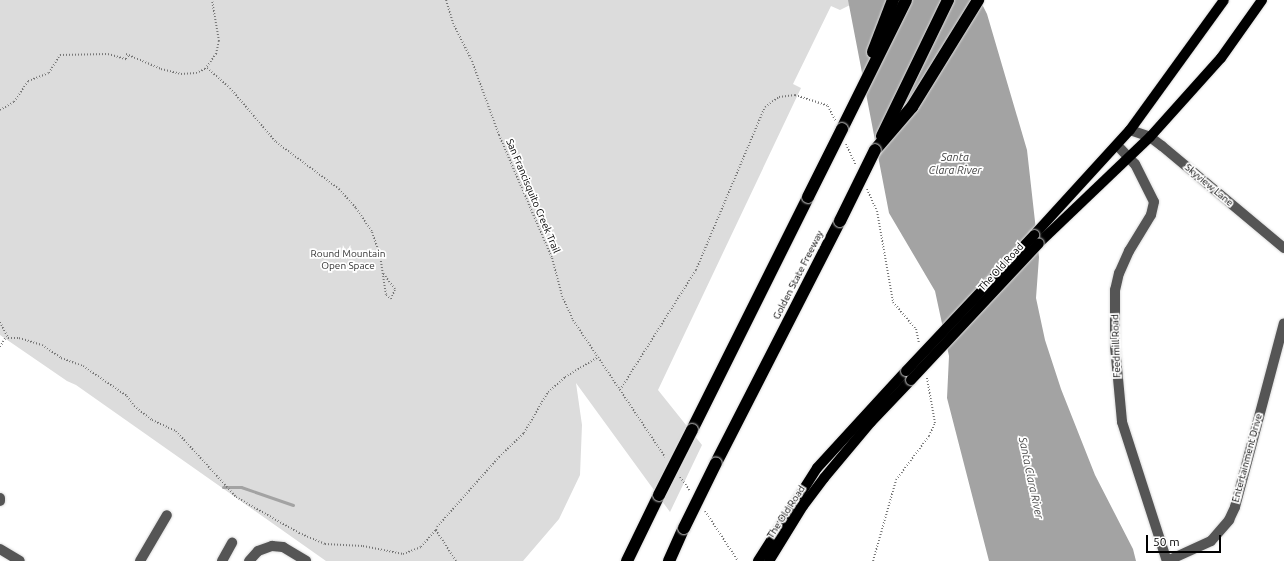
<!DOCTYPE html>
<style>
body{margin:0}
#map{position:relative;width:1284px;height:561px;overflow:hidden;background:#fff;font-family:Ubuntu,sans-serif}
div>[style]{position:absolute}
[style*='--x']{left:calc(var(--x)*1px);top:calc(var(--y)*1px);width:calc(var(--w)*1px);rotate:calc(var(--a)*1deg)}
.green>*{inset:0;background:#dcdcdc}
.water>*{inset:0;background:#a3a3a3}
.stream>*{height:3px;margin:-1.5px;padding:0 1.5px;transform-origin:1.5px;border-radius:1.5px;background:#a3a3a3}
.path>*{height:2px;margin-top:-1px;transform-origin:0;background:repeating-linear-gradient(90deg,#777 0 1px,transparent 0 3px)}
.roads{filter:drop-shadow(0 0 1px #dbdbdb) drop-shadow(0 0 1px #dbdbdb)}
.minor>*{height:10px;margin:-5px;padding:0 5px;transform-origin:5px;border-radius:5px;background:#555}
.major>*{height:10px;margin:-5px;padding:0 5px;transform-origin:5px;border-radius:5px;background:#000}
.highway>*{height:12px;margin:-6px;padding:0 6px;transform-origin:6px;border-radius:6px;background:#000}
.bridges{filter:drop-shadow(0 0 1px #dbdbdb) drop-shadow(0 0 1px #dbdbdb)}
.major-bridge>*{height:10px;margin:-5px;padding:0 5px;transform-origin:5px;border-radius:5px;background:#000}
.highway-bridge>*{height:12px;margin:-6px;padding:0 6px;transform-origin:6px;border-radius:6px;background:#000}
span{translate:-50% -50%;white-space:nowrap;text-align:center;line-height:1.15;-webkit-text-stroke:3.5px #fff;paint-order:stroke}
.street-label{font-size:10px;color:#000}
.park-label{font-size:10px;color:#333}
.water-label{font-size:11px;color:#444;font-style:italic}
.scale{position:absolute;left:1146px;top:535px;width:75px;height:18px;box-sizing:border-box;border:2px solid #000;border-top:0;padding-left:5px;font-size:12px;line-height:14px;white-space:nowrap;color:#000;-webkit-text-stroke:3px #fff;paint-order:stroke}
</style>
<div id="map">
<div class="green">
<i style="clip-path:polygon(0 0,860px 0,840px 10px,831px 6px,793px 84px,801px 88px,658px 390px,702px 445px,670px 512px,576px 383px,582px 425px,580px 475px,559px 519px,523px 561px,326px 561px,76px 385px,67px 381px,0 335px)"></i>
</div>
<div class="water">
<i style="clip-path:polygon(848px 0,980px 0,987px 14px,1027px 150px,1039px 257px,1036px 298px,1045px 340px,1061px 389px,1095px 475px,1133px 549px,1136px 561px,989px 561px,947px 398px,949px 356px,935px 291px,889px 213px)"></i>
</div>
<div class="stream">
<i style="--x:223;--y:487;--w:18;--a:0"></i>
<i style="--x:241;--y:487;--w:55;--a:19.1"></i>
</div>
<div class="path">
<i style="--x:446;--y:0;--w:24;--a:73"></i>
<i style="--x:453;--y:23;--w:42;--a:63.4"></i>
<i style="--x:472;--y:61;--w:79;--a:70"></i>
<i style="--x:499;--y:135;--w:134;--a:66.7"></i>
<i style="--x:552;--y:258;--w:39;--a:75"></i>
<i style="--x:562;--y:296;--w:26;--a:65"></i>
<i style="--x:573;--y:320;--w:165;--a:56.1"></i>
<i style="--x:126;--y:54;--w:38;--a:23"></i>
<i style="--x:161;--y:69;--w:21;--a:14"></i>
<i style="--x:181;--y:74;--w:15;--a:-4"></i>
<i style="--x:196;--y:73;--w:10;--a:-24"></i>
<i style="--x:205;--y:69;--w:19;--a:-54"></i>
<i style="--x:216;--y:54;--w:13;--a:-77"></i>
<i style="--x:219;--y:41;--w:42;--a:-99.7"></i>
<i style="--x:207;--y:68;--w:30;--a:41"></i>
<i style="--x:230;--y:88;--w:71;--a:49.6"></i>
<i style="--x:276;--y:142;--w:79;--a:36.7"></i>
<i style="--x:339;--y:189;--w:25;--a:48"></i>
<i style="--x:356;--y:208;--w:29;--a:56"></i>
<i style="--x:372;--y:232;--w:24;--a:71"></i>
<i style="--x:380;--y:255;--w:40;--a:81.5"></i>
<i style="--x:386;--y:295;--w:6;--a:39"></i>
<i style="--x:391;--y:299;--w:11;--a:-68"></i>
<i style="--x:395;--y:289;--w:20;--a:-127"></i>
<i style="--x:0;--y:110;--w:16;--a:-30"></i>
<i style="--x:14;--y:102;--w:25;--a:-56"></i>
<i style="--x:28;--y:81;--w:22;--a:-21"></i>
<i style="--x:49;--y:73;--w:21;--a:-59"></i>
<i style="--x:60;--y:55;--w:48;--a:-1.2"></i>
<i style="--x:108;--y:54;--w:19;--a:16"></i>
<i style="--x:126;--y:59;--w:5;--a:-53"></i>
<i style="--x:846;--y:144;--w:23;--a:65"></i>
<i style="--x:867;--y:189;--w:24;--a:66"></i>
<i style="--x:877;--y:211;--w:92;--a:80"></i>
<i style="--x:893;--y:302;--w:35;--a:50"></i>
<i style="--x:916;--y:329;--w:14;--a:78"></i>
<i style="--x:0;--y:322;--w:18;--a:63"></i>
<i style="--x:8;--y:338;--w:11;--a:0"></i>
<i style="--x:19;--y:338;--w:24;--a:17"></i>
<i style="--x:42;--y:345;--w:23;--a:34"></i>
<i style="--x:61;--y:358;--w:23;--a:20"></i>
<i style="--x:83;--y:366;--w:53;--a:34.3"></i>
<i style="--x:127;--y:396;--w:12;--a:55"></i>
<i style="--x:134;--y:406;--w:23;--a:38"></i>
<i style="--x:152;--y:420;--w:26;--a:25"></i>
<i style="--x:176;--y:431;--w:89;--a:47.7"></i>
<i style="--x:236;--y:497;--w:73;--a:29.7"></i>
<i style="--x:299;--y:533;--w:28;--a:23"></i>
<i style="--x:325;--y:544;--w:38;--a:3"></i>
<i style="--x:363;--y:546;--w:41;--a:11.3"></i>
<i style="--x:403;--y:554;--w:19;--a:-21"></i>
<i style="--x:421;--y:547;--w:23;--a:-49"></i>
<i style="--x:0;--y:347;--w:12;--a:-59"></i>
<i style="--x:620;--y:390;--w:142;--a:-57.7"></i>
<i style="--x:696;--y:270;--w:177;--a:-67.1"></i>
<i style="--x:765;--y:107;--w:17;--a:-36"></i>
<i style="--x:779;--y:97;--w:16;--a:-7"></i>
<i style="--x:795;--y:95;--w:35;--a:18"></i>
<i style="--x:828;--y:106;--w:16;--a:63"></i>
<i style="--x:680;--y:477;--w:17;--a:54"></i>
<i style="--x:705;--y:511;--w:60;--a:56.6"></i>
<i style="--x:456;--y:561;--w:37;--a:-123"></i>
<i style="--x:436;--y:530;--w:3;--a:-72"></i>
<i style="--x:437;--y:527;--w:94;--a:-48.5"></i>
<i style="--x:499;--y:457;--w:35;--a:-44"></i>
<i style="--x:524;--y:433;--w:48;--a:-59.7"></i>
<i style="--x:548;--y:392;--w:23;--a:-41"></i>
<i style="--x:565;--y:377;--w:39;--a:-31"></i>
<i style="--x:873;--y:561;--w:84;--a:-74.1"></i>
<i style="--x:896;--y:480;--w:55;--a:-53.1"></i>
<i style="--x:929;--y:436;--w:14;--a:-65"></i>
<i style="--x:935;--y:423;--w:46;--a:-100.1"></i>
</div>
<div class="roads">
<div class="minor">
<i style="--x:1130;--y:130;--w:21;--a:19"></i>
<i style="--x:1150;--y:137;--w:15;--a:37"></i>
<i style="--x:1162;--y:146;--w:159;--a:39.9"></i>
<i style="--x:1117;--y:145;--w:26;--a:47"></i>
<i style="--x:1135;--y:164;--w:42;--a:63.4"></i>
<i style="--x:1154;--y:202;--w:13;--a:103"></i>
<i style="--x:1151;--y:215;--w:42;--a:121.4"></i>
<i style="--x:1129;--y:251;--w:24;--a:114"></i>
<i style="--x:1119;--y:273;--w:17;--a:103"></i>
<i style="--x:1115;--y:290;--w:56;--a:90"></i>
<i style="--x:1115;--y:346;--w:76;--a:84.7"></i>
<i style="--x:1122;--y:422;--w:146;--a:72.1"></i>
<i style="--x:0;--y:498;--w:3;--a:90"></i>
<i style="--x:0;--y:549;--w:23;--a:31"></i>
<i style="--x:140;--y:561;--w:53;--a:-59.6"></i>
<i style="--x:222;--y:561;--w:21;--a:-61"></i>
<i style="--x:249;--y:561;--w:13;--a:-48"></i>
<i style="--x:258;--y:551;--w:15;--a:-20"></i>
<i style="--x:272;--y:546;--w:11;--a:5"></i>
<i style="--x:283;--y:547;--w:27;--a:31"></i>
<i style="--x:1167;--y:561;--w:48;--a:-24.4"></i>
<i style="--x:1211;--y:541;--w:28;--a:-49"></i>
<i style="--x:1229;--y:520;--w:14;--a:-65"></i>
<i style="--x:1235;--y:507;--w:190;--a:-75.1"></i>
</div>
<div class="major">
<i style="--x:1034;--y:235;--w:142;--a:-47.6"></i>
<i style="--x:1130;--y:130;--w:160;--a:-54.1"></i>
<i style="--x:1039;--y:243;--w:153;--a:-43.7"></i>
<i style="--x:1150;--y:137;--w:106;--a:-48.1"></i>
<i style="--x:1221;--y:58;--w:71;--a:-54.7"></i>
<i style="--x:758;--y:561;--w:110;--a:-57.6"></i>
<i style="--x:817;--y:468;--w:132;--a:-47.5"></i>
<i style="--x:769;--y:561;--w:65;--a:-58.3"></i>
<i style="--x:803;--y:506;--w:35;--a:-53"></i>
<i style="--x:824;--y:478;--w:73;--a:-50"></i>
<i style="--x:871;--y:422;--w:58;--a:-46.4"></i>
</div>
<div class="highway">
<i style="--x:873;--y:52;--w:56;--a:-69"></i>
<i style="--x:842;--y:129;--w:144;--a:-63.6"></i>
<i style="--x:882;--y:136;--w:151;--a:-64.1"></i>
<i style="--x:875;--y:150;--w:57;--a:-49.3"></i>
<i style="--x:912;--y:107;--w:126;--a:-58.3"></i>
<i style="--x:692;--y:430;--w:260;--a:-63.5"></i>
<i style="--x:716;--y:463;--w:272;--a:-62.9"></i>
<i style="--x:627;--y:561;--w:73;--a:-64.1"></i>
<i style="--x:669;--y:561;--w:36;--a:-66"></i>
</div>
</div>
<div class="bridges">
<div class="major-bridge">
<i style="--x:906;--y:371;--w:187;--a:-46.7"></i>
<i style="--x:911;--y:380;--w:187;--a:-46.9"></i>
</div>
<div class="highway-bridge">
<i style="--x:808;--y:197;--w:76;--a:-63.4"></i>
<i style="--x:840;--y:221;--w:79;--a:-63.8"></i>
<i style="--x:659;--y:495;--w:73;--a:-63.1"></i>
<i style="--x:684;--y:528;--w:72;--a:-63.8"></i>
</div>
</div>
<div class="street-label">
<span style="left:1209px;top:185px;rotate:40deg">Skyview Lane</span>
<span style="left:533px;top:196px;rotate:67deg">San Francisquito Creek Trail</span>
<span style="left:1001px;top:267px;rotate:-47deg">The Old Road</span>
<span style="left:798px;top:275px;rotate:-63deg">Golden State Freeway</span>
<span style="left:1116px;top:346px;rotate:-92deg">Feedmill Road</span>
<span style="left:1247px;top:458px;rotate:-75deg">Entertainment Drive</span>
<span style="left:786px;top:512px;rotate:-57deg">The Old Road</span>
</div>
<div class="park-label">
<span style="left:348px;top:259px">Round Mountain<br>Open Space</span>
</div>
<div class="water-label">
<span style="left:955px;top:164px">Santa<br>Clara River</span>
<span style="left:1031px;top:478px;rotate:78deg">Santa Clara River</span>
</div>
<div class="scale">50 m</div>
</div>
